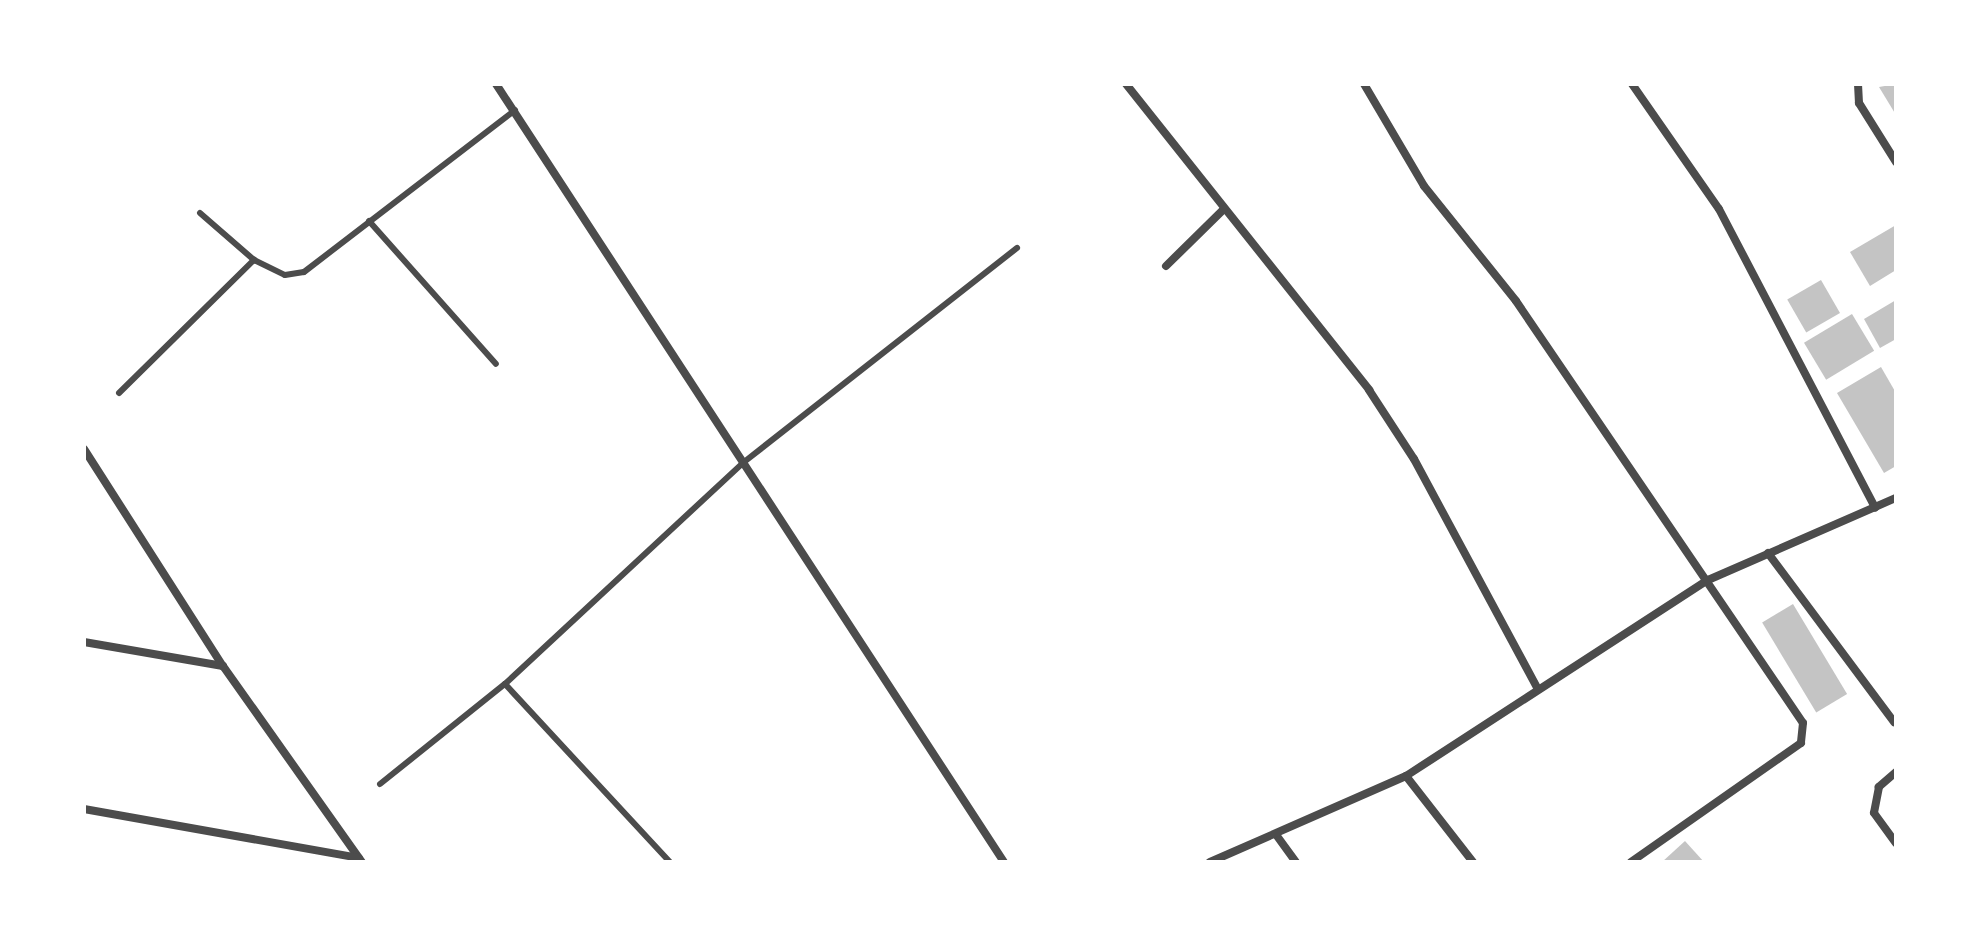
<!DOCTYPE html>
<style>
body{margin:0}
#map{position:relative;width:1980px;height:946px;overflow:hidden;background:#fff;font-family:Poppins,sans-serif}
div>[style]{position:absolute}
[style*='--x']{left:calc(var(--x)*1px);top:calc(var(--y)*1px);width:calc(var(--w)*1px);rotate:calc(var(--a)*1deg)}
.building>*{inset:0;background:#c4c4c4;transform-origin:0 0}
.service>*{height:6px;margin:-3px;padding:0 3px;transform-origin:3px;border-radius:3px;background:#4c4c4c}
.minor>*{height:8px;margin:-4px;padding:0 4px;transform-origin:4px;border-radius:4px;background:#4c4c4c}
span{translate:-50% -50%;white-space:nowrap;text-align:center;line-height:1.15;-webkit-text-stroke:7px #fff;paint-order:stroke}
.frame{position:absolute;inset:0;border:86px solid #fff;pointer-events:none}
</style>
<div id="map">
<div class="building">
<i style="clip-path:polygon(1896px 84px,1896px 115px,1879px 87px)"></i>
<i style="clip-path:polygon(1896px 225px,1896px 270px,1870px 286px,1850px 252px)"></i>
<i style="left:1821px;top:280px;width:38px;height:39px;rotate:60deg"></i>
<i style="clip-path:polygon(1896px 300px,1896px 339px,1880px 348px,1864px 319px)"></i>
<i style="left:1852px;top:314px;width:43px;height:56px;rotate:59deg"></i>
<i style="clip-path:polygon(1881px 367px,1896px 393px,1896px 466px,1884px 473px,1837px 393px)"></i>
<i style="left:1793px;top:604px;width:105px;height:36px;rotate:59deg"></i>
<i style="clip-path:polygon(1685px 841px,1704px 862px,1662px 862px)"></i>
</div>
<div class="service">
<i style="--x:200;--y:213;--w:72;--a:41"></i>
<i style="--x:254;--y:260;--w:34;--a:26"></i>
<i style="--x:285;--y:275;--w:19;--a:-9"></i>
<i style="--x:304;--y:272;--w:266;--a:-37.5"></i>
<i style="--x:369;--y:221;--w:191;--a:48.4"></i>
<i style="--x:119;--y:393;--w:190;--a:-44.6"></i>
<i style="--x:505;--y:684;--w:243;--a:47.2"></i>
<i style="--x:380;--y:784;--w:160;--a:-38.7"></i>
<i style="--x:505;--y:684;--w:326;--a:-42.9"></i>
<i style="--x:744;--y:462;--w:347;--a:-38.1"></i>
</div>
<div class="minor">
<i style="--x:496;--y:84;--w:929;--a:56.86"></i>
<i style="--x:1126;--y:84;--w:391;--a:51.5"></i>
<i style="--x:1369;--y:390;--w:82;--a:56.9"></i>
<i style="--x:1414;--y:459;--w:261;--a:61.7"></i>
<i style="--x:1364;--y:84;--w:118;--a:59.5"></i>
<i style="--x:1424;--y:186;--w:147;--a:51.3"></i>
<i style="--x:1516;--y:301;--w:510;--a:55.78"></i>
<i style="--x:1803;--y:723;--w:20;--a:96"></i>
<i style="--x:1801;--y:743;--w:208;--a:145"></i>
<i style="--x:1632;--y:84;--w:152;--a:55.2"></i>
<i style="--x:1719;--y:209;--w:337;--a:62.4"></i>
<i style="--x:1858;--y:84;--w:19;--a:87"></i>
<i style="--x:1859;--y:103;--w:70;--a:57.9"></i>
<i style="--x:1166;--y:266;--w:80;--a:-44.5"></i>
<i style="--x:84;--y:449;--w:258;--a:57.4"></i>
<i style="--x:1768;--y:553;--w:211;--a:53.3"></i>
<i style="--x:84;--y:642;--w:141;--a:9.8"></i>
<i style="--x:223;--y:666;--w:240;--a:54.7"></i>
<i style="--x:1896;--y:772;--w:23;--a:139"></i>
<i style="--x:1879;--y:787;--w:26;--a:101"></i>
<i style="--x:1874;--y:813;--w:37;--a:54"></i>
<i style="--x:1406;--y:776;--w:109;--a:52.1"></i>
<i style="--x:84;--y:809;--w:279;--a:10.1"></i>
<i style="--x:1277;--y:836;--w:32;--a:54"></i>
<i style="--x:1210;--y:862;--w:214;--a:-23.7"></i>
<i style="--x:1406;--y:776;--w:360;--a:-33"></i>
<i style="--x:1708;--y:580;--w:205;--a:-23.6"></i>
</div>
<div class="frame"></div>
</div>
